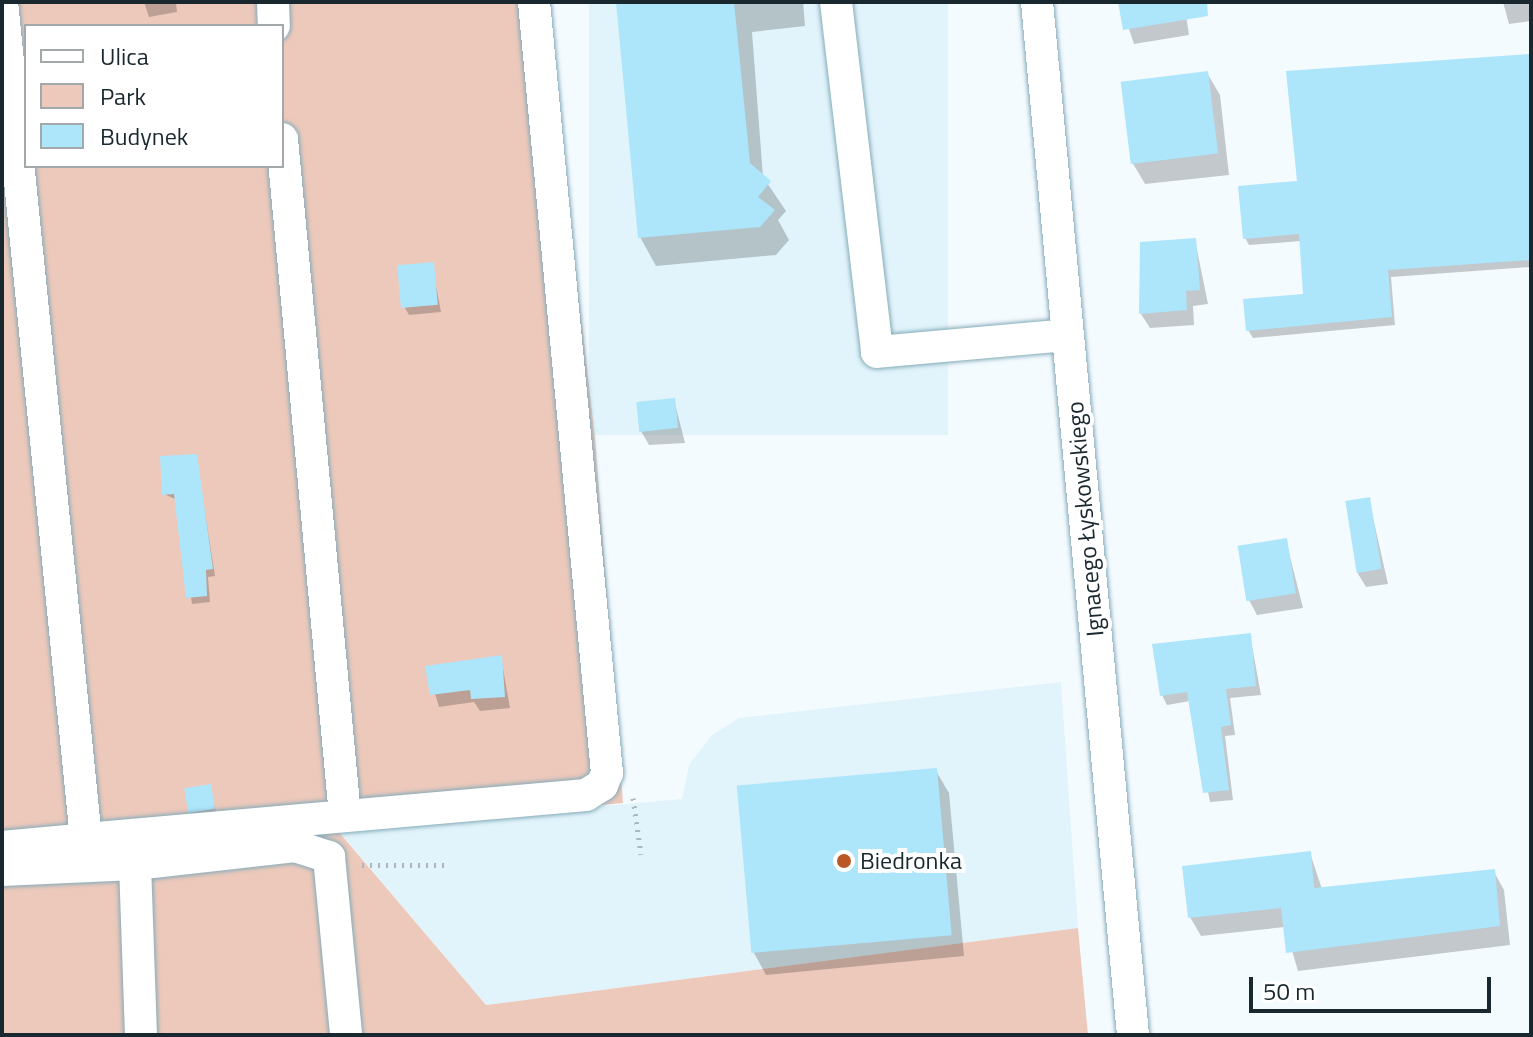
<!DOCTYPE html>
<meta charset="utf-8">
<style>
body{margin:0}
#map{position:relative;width:1533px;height:1037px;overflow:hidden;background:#f4fbff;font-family:"Titillium Web",sans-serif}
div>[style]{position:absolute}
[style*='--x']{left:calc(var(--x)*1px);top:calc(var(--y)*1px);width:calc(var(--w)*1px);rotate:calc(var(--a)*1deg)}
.built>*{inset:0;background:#e1f4fb;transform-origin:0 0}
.green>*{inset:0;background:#edc9bb}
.shadow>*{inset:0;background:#0003}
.building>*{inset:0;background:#ade5fb;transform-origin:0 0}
.path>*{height:5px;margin-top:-2.5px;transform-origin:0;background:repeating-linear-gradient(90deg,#adb7bc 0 2px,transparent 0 8px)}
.roads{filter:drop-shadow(0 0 2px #85abba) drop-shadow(0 0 2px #85abba)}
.minor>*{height:32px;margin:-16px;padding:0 16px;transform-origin:16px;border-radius:16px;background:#fff}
.dots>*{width:22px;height:22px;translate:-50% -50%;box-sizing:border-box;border:4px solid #fff;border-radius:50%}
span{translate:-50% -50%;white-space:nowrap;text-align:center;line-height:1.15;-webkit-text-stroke:8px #fff;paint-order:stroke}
.street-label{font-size:24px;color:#19282e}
.poi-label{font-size:24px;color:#19282e}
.left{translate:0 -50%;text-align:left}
.frame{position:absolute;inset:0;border:4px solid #19282e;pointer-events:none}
.legend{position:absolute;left:24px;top:24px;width:260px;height:144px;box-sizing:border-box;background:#fff;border:2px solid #a3a9ab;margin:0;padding:10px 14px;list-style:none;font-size:24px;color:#19282e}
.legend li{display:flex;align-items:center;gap:16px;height:40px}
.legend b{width:40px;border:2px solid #a3a9ab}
.scale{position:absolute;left:1249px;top:977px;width:242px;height:36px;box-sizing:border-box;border:4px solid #19282e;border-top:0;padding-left:10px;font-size:24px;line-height:28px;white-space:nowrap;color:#19282e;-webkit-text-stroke:6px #fff;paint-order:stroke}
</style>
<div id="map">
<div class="built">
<i style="left:589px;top:2px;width:359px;height:433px"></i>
<i style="clip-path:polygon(1061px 682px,1078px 928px,486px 1005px,338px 830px,682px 799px,689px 765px,712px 735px,739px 718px)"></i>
</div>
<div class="green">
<i style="clip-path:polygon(evenodd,2px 2px,545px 2px,595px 438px,623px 803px,338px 831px,486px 1005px,1078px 928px,1088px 1035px,2px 1035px,2px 2px,26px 26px,282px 26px,282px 166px,26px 166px,26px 26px)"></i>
</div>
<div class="shadow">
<i style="clip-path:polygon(144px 2px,176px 2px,177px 12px,149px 17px)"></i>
<i style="clip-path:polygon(618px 2px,803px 2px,805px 26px,752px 32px,763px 177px,786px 211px,778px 220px,789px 240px,776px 255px,656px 266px,640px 237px)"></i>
<i style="clip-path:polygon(1120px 2px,1184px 2px,1189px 35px,1134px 44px)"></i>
<i style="clip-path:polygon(1503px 2px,1531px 2px,1531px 21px,1509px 24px)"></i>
<i style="clip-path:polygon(1528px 56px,1531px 267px,1391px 277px,1395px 325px,1253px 338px,1248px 330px,1305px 296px,1301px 241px,1249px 245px,1245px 238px,1299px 182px)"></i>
<i style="clip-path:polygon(1207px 73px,1220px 95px,1229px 175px,1145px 184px,1132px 162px)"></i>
<i style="clip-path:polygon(1195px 240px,1208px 304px,1193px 306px,1194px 325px,1150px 328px,1141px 314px)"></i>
<i style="clip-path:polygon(432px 264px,441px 312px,409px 315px,405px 308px)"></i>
<i style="clip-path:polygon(674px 400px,685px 443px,649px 445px,641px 431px)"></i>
<i style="clip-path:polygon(196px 456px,215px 576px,208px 577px,210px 602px,192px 604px,177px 500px,164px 494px)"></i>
<i style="clip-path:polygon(1369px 500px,1388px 584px,1366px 587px,1357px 572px)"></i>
<i style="clip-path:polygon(1286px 541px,1303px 608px,1257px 615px,1249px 600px)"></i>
<i style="clip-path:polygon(1250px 635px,1261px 695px,1230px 698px,1235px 735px,1225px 736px,1233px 800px,1210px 802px,1190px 701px,1167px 705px,1162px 695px)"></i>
<i style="clip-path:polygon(501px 657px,510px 708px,480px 711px,474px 702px,439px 707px,427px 667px)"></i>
<i style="clip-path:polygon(936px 771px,949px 793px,964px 956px,766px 975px,754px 953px)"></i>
<i style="clip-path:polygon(209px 787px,217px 815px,193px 817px,189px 810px)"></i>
<i style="clip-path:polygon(1310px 853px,1322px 889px,1494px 872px,1504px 890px,1510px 945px,1298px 971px,1285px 927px,1201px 936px,1190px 917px)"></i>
</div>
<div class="building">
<i style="clip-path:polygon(616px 2px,734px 2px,750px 163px,771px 181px,758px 197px,775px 210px,760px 227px,638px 238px)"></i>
<i style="clip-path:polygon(1118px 2px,1207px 2px,1208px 16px,1123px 30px)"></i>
<i style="clip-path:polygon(1529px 54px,1531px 260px,1388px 270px,1392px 317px,1246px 331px,1243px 299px,1303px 294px,1299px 234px,1243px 239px,1238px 186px,1297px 181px,1286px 71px)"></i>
<i style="left:1208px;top:71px;width:83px;height:88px;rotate:83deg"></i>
<i style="clip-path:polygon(1196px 238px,1200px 290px,1186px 291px,1187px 310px,1139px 314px,1140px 242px)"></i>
<i style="left:434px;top:262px;width:43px;height:37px;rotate:85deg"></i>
<i style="left:675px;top:398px;width:30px;height:39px;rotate:84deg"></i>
<i style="clip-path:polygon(197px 454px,213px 569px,206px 570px,207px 596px,186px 598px,174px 494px,162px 495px,160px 456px)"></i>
<i style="left:1370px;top:497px;width:73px;height:25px;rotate:81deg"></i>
<i style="left:1287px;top:538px;width:56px;height:50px;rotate:81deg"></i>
<i style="clip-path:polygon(1251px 633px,1256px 686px,1226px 689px,1231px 725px,1221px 727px,1229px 790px,1203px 793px,1187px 692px,1160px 696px,1152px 644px)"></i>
<i style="clip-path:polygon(502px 655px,505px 697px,471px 699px,470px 690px,430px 695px,425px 666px)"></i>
<i style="left:937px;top:768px;width:168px;height:201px;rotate:85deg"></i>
<i style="left:211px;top:784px;width:25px;height:27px;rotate:81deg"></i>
<i style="clip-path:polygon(1311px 851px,1314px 888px,1495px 869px,1500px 926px,1286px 953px,1281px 908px,1188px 918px,1182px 866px)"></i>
</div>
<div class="path">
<i style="--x:633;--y:798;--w:57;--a:81.9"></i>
<i style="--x:362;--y:865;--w:83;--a:0"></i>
</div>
<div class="roads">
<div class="minor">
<i style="--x:2;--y:2;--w:841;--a:84.27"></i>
<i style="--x:86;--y:839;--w:502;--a:-5.03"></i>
<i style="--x:586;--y:795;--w:19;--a:-32"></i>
<i style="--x:602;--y:785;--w:13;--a:-67"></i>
<i style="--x:607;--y:773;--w:774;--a:-95.41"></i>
<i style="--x:273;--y:2;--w:24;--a:88"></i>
<i style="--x:836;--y:2;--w:352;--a:83.3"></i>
<i style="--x:877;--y:352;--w:191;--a:-5.1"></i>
<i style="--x:1037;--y:2;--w:1037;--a:84.69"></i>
<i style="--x:282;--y:139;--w:679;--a:84.68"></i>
<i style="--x:2;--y:847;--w:84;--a:-5.4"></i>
<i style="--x:135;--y:864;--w:161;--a:-6.4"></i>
<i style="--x:295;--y:846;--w:36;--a:18"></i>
<i style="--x:329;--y:857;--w:179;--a:84.5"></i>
<i style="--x:2;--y:870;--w:133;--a:-2.6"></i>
<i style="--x:135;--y:864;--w:171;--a:88"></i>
</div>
</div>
<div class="dots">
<i style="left:844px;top:861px;background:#bb5626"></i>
</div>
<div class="street-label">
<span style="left:1085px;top:519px;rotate:-95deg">Ignacego Łyskowskiego</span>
</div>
<div class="poi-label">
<span class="left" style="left:860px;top:861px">Biedronka</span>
</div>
<div class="frame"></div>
<ul class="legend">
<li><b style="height:10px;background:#fff"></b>Ulica</li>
<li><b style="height:22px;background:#edc9bb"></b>Park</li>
<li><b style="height:22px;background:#ade5fb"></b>Budynek</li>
</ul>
<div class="scale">50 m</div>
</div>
